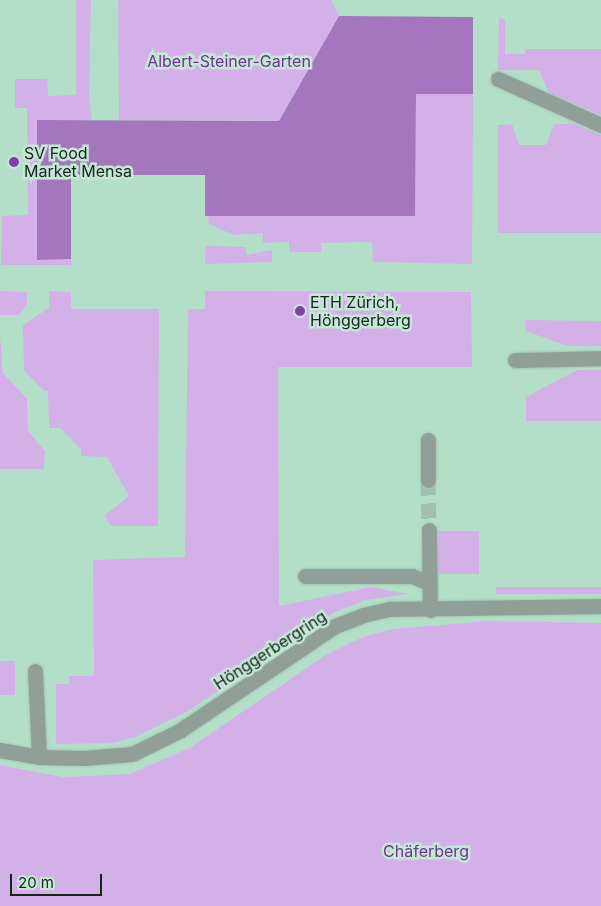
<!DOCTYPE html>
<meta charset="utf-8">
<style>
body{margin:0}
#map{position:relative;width:601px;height:906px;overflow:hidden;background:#c4e8d5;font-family:Inter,sans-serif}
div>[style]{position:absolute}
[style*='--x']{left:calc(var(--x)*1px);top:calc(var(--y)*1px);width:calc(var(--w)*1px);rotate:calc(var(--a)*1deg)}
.built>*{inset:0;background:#b3dec8}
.green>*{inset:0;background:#d3b1e8;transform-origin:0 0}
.water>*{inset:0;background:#a376be}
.minor-tunnel>*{height:15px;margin-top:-7.5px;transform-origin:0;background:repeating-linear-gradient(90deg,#a1c1b0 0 15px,transparent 0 23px)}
.roads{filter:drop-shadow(0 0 1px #a5c5b4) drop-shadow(0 0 1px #a5c5b4)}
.minor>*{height:15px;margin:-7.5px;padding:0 7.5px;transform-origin:7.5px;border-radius:7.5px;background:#909f97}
.dots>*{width:14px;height:14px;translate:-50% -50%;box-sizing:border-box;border:2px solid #c4e8d5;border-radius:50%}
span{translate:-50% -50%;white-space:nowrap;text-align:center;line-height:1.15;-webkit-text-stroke:5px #c4e8d5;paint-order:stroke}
.park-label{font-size:16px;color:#6e358c}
.poi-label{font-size:16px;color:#17241d}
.left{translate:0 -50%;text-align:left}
.street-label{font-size:16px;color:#17241d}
.scale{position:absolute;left:10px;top:874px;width:92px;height:22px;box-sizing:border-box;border:2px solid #17241d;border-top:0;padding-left:6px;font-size:15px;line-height:18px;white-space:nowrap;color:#17241d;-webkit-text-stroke:4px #c4e8d5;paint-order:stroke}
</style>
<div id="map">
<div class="built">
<i style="clip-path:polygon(0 0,601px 0,601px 623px,488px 621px,393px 629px,365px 636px,327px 654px,191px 747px,130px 774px,63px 777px,0 765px)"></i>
</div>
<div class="green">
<i style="clip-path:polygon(76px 0,91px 0,89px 98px,92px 120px,37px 121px,37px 260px,71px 259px,71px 265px,1px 265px,2px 216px,28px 215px,27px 108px,15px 108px,15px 79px,47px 79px,48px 96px,76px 95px)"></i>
<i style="clip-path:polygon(118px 0,331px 0,339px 16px,279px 121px,119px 120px)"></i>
<i style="clip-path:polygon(499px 18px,505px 19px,505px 54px,525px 54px,525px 49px,601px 49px,601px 115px,549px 93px,539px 70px,498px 70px)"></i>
<i style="clip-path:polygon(416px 94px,473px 94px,472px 264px,373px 262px,372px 242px,321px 243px,321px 252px,289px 252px,289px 242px,263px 243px,263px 233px,234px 235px,209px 224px,208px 216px,415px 216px)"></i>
<i style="clip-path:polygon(512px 124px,519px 145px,546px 145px,554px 124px,575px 124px,601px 135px,601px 233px,498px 233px,498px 125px)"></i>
<i style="clip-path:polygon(206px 246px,246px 247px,246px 255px,272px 250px,272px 262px,205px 264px)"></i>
<i style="clip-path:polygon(0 291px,27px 292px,27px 304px,19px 315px,0 315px)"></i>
<i style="clip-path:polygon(49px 291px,71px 292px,71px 309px,159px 309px,158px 526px,110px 526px,105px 515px,129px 496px,107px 457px,81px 456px,81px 450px,61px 428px,49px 428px,48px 391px,44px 391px,24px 370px,23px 325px,49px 308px)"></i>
<i style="clip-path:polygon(205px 291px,471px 292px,472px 367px,278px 367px,279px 606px,371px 587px,408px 594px,366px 600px,335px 612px,188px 711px,137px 736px,113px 743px,56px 744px,56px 684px,69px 684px,69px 676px,94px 676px,93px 560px,185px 557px,188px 309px,205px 309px)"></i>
<i style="clip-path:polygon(525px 320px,601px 321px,601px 346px,567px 346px,526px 331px)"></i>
<i style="clip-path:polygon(0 337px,3px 373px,27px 399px,28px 431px,45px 451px,44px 469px,0 469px)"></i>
<i style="clip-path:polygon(577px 370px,601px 370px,601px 421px,526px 421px,526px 397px)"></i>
<i style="left:438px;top:531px;width:41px;height:43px"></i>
<i style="left:496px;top:587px;width:105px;height:7px"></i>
<i style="clip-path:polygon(488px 621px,601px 623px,601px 906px,0 906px,0 765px,63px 777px,130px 774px,191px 747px,327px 654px,365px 636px,393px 629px)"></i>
<i style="left:0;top:661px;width:15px;height:34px"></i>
</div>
<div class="water">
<i style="clip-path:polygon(339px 16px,473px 17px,473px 94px,416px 94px,415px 216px,205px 216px,205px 175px,71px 175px,71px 259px,37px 260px,37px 120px,279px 121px)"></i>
</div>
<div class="minor-tunnel">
<i style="--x:428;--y:480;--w:50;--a:88.9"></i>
</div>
<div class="roads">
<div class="minor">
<i style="--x:498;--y:79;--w:113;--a:24.1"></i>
<i style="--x:515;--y:360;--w:86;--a:-1.3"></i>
<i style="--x:428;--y:440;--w:40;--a:90"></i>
<i style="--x:429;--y:530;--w:80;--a:89.3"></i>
<i style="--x:305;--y:576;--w:107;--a:0"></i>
<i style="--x:412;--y:576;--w:18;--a:22"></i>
<i style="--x:35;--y:671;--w:86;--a:87.3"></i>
<i style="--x:0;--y:750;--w:40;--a:10"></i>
<i style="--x:39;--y:757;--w:45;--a:1.3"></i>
<i style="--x:84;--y:758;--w:48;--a:-4.8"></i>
<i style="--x:132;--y:754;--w:52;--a:-26.1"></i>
<i style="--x:179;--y:731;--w:188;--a:-33.9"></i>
<i style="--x:335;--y:626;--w:30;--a:-21"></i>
<i style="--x:363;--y:615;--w:28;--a:-13"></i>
<i style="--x:390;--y:609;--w:211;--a:-0.8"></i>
</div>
</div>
<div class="dots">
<i style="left:14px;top:162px;background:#883daf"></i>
<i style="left:300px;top:311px;background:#883daf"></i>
</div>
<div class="park-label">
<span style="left:229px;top:61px">Albert-Steiner-Garten</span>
<span style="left:426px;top:851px">Chäferberg</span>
</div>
<div class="poi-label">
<span class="left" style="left:24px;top:162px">SV Food<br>Market Mensa</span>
<span class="left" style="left:310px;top:311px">ETH Zürich,<br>Hönggerberg</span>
</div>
<div class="street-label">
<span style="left:270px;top:650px;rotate:-33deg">Hönggerbergring</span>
</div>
<div class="scale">20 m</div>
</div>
